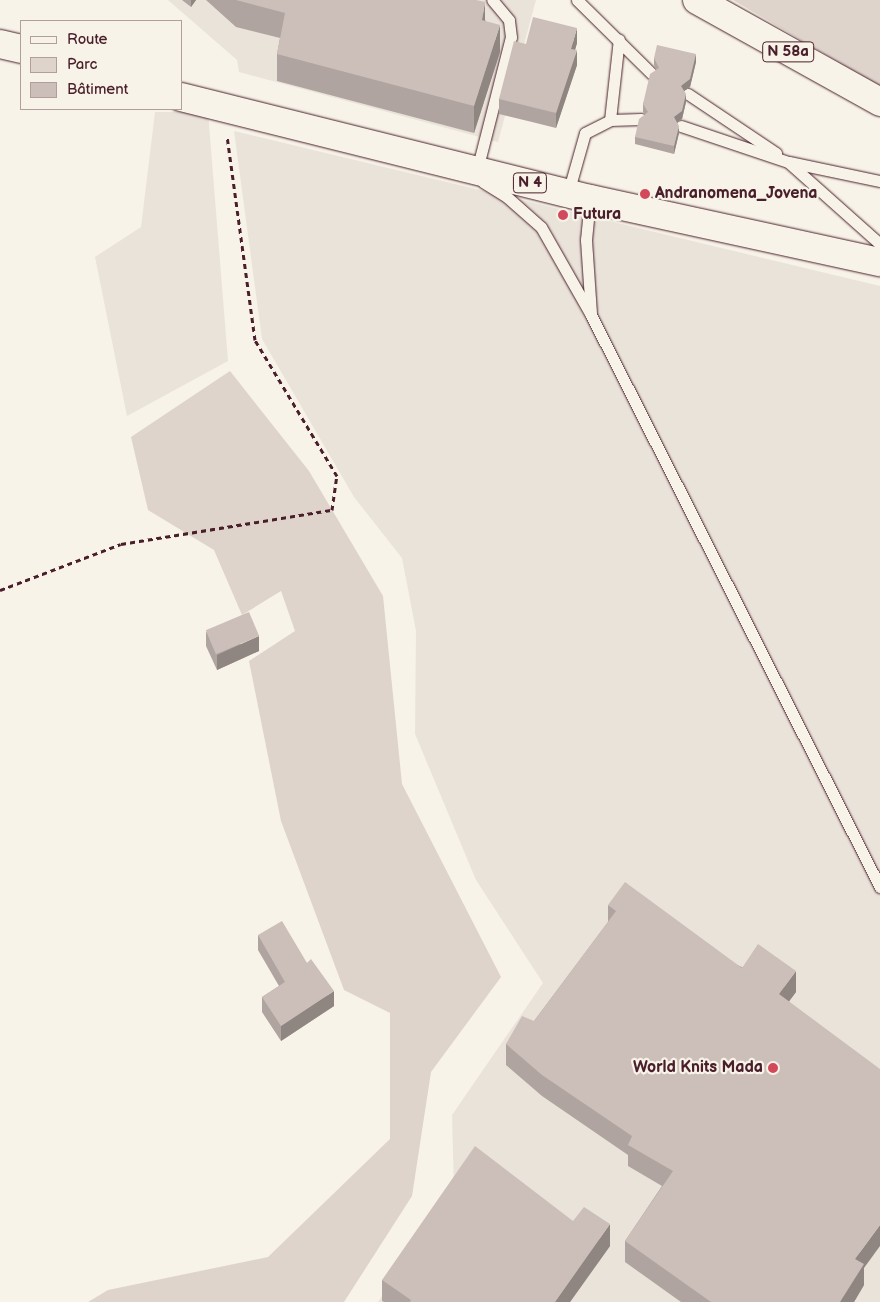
<!DOCTYPE html>
<meta charset="utf-8">
<style>
body{margin:0}
#map{position:relative;width:880px;height:1302px;overflow:hidden;background:#f7f3e8;font-family:"Balsamiq Sans",sans-serif}
div>[style]{position:absolute}
[style*='--x']{left:calc(var(--x)*1px);top:calc(var(--y)*1px);width:calc(var(--w)*1px);rotate:calc(var(--a)*1deg)}
.built>*{inset:0;background:#eae3da}
.green>*{inset:0;background:#ded4cc}
.path>*{height:3px;margin-top:-1.5px;transform-origin:0;background:repeating-linear-gradient(90deg,#4a1f2b 0 5px,transparent 0 9px)}
.roads{filter:drop-shadow(0 0 1px #4a1f2b) drop-shadow(0 0 1px #4a1f2b)}
.lane>*{height:11px;margin:-5.5px;padding:0 5.5px;transform-origin:5.5px;border-radius:5.5px;background:#f7f3e8}
.primary>*{height:28px;margin:-14px;padding:0 14px;transform-origin:14px;border-radius:14px;background:#f7f3e8}
.wall>*{inset:0;background:#afa49f}
.shaded-wall>*{inset:0;background:#8f8682}
.building>*{inset:0;background:#ccbfb9;transform-origin:0 0}
.dots>*{width:14px;height:14px;translate:-50% -50%;box-sizing:border-box;border:2px solid #f7f3e8;border-radius:50%}
span{translate:-50% -50%;white-space:nowrap;text-align:center;line-height:1.15;-webkit-text-stroke:4.5px #f7f3e8;paint-order:stroke}
.shield-label span{padding:1px 4px;background:#f7f3e8;border:1px solid;border-radius:4px;-webkit-text-stroke-width:0}
.shield-label{font-size:15px;color:#4a1f2b;font-weight:700}
.poi-label{font-size:16px;color:#4a1f2b;font-weight:700}
.left{translate:0 -50%;text-align:left}
.right{translate:-100% -50%;text-align:right}
.legend{position:absolute;left:20px;top:20px;width:162px;height:90px;box-sizing:border-box;background:#f7f3e8;border:1px solid #b29e9c;margin:0;padding:6px 9px;list-style:none;font-size:15px;color:#4a1f2b}
.legend li{display:flex;align-items:center;gap:10px;height:25px}
.legend b{width:25px;border:1px solid #b29e9c}
</style>
<div id="map">
<div class="built">
<i style="clip-path:polygon(168px 0,536px 0,498px 142px,239px 72px,237px 60px)"></i>
<i style="clip-path:polygon(155px 112px,208px 112px,228px 361px,127px 416px,95px 257px,141px 227px)"></i>
<i style="clip-path:polygon(234px 131px,880px 286px,880px 1302px,378px 1302px,454px 1190px,452px 1115px,543px 983px,476px 880px,415px 734px,416px 631px,402px 558px,354px 497px,262px 339px)"></i>
</div>
<div class="green">
<i style="clip-path:polygon(733px 0,880px 0,880px 87px,879px 86px)"></i>
<i style="clip-path:polygon(230px 371px,309px 471px,383px 596px,402px 784px,501px 977px,431px 1072px,412px 1196px,344px 1302px,88px 1302px,108px 1290px,268px 1257px,390px 1139px,390px 1013px,344px 990px,281px 821px,249px 661px,295px 631px,281px 591px,242px 615px,214px 550px,148px 510px,131px 437px)"></i>
</div>
<div class="path">
<i style="--x:0;--y:590;--w:129;--a:-20.8"></i>
<i style="--x:121;--y:544;--w:214;--a:-9.2"></i>
<i style="--x:332;--y:510;--w:34;--a:-82"></i>
<i style="--x:337;--y:476;--w:159;--a:-121.1"></i>
<i style="--x:255;--y:340;--w:206;--a:-97.8"></i>
</div>
<div class="roads">
<div class="lane">
<i style="--x:577;--y:0;--w:105;--a:44.6"></i>
<i style="--x:688;--y:94;--w:106;--a:33.8"></i>
<i style="--x:610;--y:120;--w:81;--a:-83.7"></i>
<i style="--x:681;--y:126;--w:113;--a:18.6"></i>
<i style="--x:788;--y:162;--w:123;--a:41.7"></i>
<i style="--x:789;--y:162;--w:93;--a:11.8"></i>
<i style="--x:477;--y:170;--w:137;--a:-75.7"></i>
<i style="--x:511;--y:37;--w:17;--a:-97"></i>
<i style="--x:509;--y:20;--w:26;--a:-130"></i>
<i style="--x:483;--y:182;--w:28;--a:32"></i>
<i style="--x:507;--y:197;--w:45;--a:41.4"></i>
<i style="--x:541;--y:227;--w:101;--a:60.4"></i>
<i style="--x:591;--y:315;--w:641;--a:63.2"></i>
<i style="--x:568;--y:193;--w:62;--a:-74.2"></i>
<i style="--x:585;--y:133;--w:28;--a:-27"></i>
<i style="--x:610;--y:120;--w:31;--a:-2"></i>
<i style="--x:590;--y:199;--w:41;--a:95.6"></i>
<i style="--x:586;--y:240;--w:73;--a:86.1"></i>
</div>
<div class="primary">
<i style="--x:697;--y:0;--w:210;--a:29.1"></i>
<i style="--x:0;--y:44;--w:22;--a:13"></i>
<i style="--x:181;--y:97;--w:422;--a:14"></i>
<i style="--x:590;--y:199;--w:297;--a:12.3"></i>
</div>
</div>
<div class="wall">
<i style="clip-path:polygon(182px 0,196px 0,191px 7px)"></i>
<i style="clip-path:polygon(206px 0,476px 0,500px 52px,474px 133px,277px 81px,277px 54px,280px 38px,236px 27px)"></i>
<i style="clip-path:polygon(577px 43px,575px 50px,577px 65px,556px 128px,499px 114px,499px 99px,526px 44px)"></i>
<i style="clip-path:polygon(654px 58px,696px 62px,690px 87px,684px 91px,686px 102px,682px 119px,677px 122px,679px 133px,674px 154px,635px 144px,635px 137px,645px 115px,643px 112px,643px 104px,656px 70px,654px 65px)"></i>
<i style="clip-path:polygon(206px 632px,259px 651px,217px 670px,206px 646px)"></i>
<i style="clip-path:polygon(608px 905px,796px 992px,789px 1001px,864px 1268px,864px 1285px,854px 1302px,681px 1302px,625px 1262px,625px 1241px,662px 1186px,628px 1166px,628px 1155px,542px 1096px,506px 1065px,506px 1044px,534px 1021px,608px 922px)"></i>
<i style="clip-path:polygon(258px 935px,307px 963px,334px 1006px,281px 1041px,262px 1012px,262px 997px,279px 986px,258px 950px)"></i>
<i style="clip-path:polygon(573px 1221px,610px 1246px,570px 1302px,384px 1302px,382px 1301px,382px 1280px)"></i>
</div>
<div class="shaded-wall">
<i style="clip-path:polygon(191px 0,196px 0,191px 7px)"></i>
<i style="clip-path:polygon(485px 2px,485px 29px,482px 20px)"></i>
<i style="clip-path:polygon(500px 25px,500px 52px,474px 133px,474px 106px)"></i>
<i style="clip-path:polygon(577px 28px,577px 43px,571px 64px,571px 49px)"></i>
<i style="clip-path:polygon(577px 50px,577px 65px,556px 128px,556px 113px)"></i>
<i style="clip-path:polygon(696px 54px,696px 62px,690px 87px,681px 93px,681px 86px)"></i>
<i style="clip-path:polygon(686px 94px,686px 102px,682px 119px,674px 124px,674px 117px)"></i>
<i style="clip-path:polygon(679px 126px,679px 133px,674px 154px,674px 146px)"></i>
<i style="clip-path:polygon(259px 636px,259px 651px,217px 670px,217px 655px)"></i>
<i style="clip-path:polygon(796px 971px,796px 992px,779px 1015px,779px 994px)"></i>
<i style="clip-path:polygon(334px 991px,334px 1006px,281px 1041px,281px 1026px)"></i>
<i style="clip-path:polygon(610px 1224px,610px 1246px,570px 1302px,555px 1302px)"></i>
<i style="clip-path:polygon(880px 1225px,880px 1246px,864px 1268px,864px 1285px,854px 1302px,840px 1302px,855px 1259px)"></i>
</div>
<div class="building">
<i style="clip-path:polygon(236px 0,476px 0,485px 2px,482px 20px,500px 25px,474px 106px,277px 54px,285px 13px)"></i>
<i style="clip-path:polygon(533px 17px,577px 28px,571px 49px,577px 50px,556px 113px,499px 99px,514px 41px,526px 44px)"></i>
<i style="clip-path:polygon(657px 45px,696px 54px,690px 79px,681px 86px,686px 94px,682px 111px,674px 117px,679px 126px,674px 146px,635px 137px,639px 119px,648px 112px,643px 104px,650px 74px,659px 68px,654px 58px)"></i>
<i style="left:249px;top:612px;width:26px;height:47px;rotate:67deg"></i>
<i style="clip-path:polygon(625px 882px,742px 968px,758px 944px,796px 971px,779px 994px,880px 1069px,880px 1225px,855px 1259px,864px 1264px,840px 1302px,711px 1302px,625px 1241px,673px 1171px,628px 1145px,632px 1136px,542px 1075px,506px 1044px,522px 1016px,534px 1021px,616px 911px,608px 905px)"></i>
<i style="clip-path:polygon(282px 921px,307px 963px,311px 959px,334px 991px,281px 1026px,262px 997px,285px 982px,258px 935px)"></i>
<i style="clip-path:polygon(475px 1146px,573px 1221px,584px 1207px,610px 1224px,555px 1302px,410px 1302px,411px 1300px,382px 1280px)"></i>
</div>
<div class="dots">
<i style="left:645px;top:194px;background:#d1495b"></i>
<i style="left:563px;top:215px;background:#d1495b"></i>
<i style="left:773px;top:1068px;background:#d1495b"></i>
</div>
<div class="shield-label">
<span style="left:788px;top:52px">N 58a</span>
<span style="left:530px;top:183px">N 4</span>
</div>
<div class="poi-label">
<span class="left" style="left:655px;top:194px">Andranomena_Jovena</span>
<span class="left" style="left:573px;top:215px">Futura</span>
<span class="right" style="left:763px;top:1068px">World Knits Mada</span>
</div>
<ul class="legend">
<li><b style="height:6px;background:#f7f3e8"></b>Route</li>
<li><b style="height:14px;background:#ded4cc"></b>Parc</li>
<li><b style="height:14px;background:#ccbfb9"></b>Bâtiment</li>
</ul>
</div>
